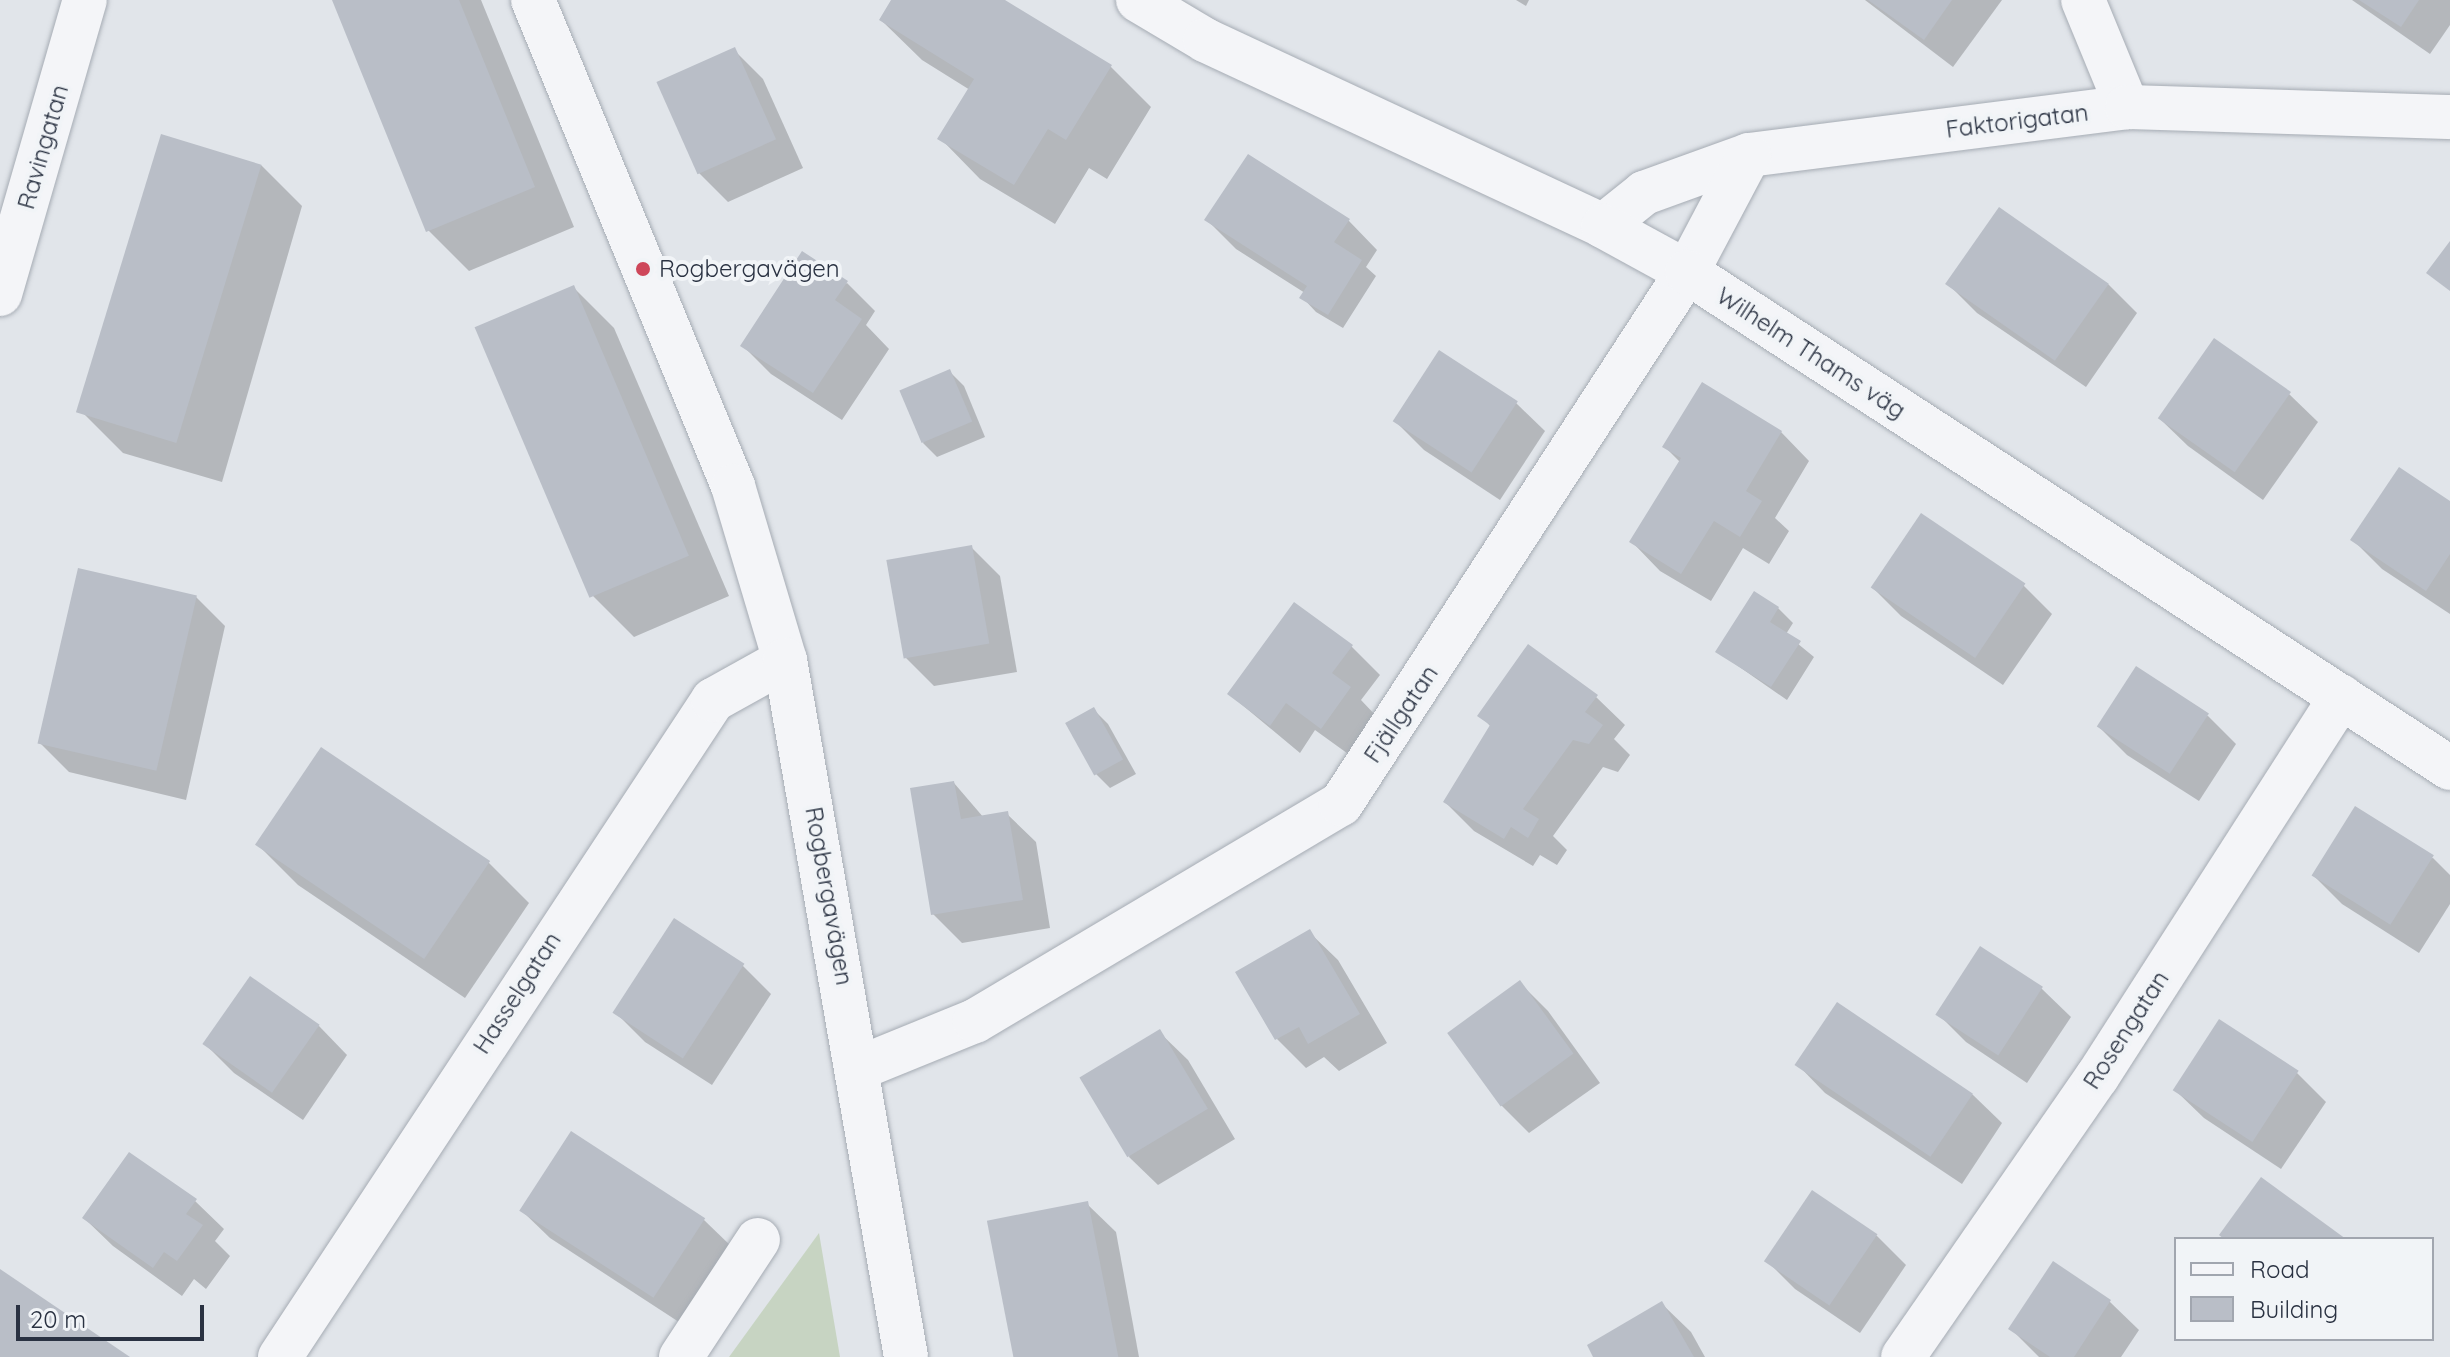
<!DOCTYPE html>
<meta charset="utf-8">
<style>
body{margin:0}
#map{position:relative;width:2450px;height:1357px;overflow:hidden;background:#e1e5ea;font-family:Quicksand,sans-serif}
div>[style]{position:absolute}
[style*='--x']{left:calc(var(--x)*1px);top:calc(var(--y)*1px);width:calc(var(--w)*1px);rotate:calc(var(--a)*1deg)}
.green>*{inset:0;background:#c7d4c2}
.shadow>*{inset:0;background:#0003}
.building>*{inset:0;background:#b9bec7;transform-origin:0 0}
.roads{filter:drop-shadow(0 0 2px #a6acb4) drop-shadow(0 0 2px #a6acb4)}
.minor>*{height:44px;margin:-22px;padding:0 22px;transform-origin:22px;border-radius:22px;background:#f4f5f8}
.tertiary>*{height:44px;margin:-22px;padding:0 22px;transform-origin:22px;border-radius:22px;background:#f4f5f8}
.dots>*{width:22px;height:22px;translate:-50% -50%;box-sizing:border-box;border:4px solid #f1f4f7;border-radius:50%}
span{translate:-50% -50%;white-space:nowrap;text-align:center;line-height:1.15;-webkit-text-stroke:8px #f1f4f7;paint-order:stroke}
.street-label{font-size:24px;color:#2a3242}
.poi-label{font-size:24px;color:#2a3242}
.left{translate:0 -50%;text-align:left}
.legend{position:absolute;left:2174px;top:1237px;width:260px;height:104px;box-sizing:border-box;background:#f1f4f7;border:2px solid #a1a6af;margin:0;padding:10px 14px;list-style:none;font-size:24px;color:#2a3242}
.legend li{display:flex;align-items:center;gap:16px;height:40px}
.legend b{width:40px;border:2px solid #a1a6af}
.scale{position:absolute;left:16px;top:1305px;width:188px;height:36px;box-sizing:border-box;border:4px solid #2a3242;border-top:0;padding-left:10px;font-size:24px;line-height:28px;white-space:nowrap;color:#2a3242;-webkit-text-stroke:6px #f1f4f7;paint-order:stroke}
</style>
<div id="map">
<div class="green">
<i style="clip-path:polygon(819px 1233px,840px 1357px,729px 1357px)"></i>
</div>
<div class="shadow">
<i style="clip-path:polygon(334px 0,481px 0,574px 227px,469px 271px,428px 230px)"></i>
<i style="clip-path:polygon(893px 0,1001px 0,1111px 67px,1151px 107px,1107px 179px,1089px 168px,1055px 224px,980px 179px,940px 138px,970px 90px,922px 60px,881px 20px)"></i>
<i style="clip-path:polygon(1516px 0,1529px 0,1526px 6px)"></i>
<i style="clip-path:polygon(1865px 0,2002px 0,1953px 67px)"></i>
<i style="clip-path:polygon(2352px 0,2450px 0,2450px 25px,2430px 54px)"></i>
<i style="clip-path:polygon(734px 50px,763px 79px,803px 168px,728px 202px,699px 173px)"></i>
<i style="clip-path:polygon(1248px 157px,1349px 221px,1377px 250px,1366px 267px,1376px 276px,1343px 328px,1316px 312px,1302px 297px,1305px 293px,1236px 249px,1207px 220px)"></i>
<i style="clip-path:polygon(261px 165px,302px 206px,222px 482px,123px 453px,83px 413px)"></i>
<i style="clip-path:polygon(847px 283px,875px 311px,866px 325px,889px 349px,842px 420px,771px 374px,742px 345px)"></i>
<i style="clip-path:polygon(1948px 284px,2108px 284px,2137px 313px,2086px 387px,1977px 313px)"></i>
<i style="clip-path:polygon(574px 288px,614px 328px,729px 596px,634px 637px,593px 596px)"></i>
<i style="clip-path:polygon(949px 371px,964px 386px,985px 437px,937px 457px,923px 443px)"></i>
<i style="clip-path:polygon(2289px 394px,2318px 422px,2263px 500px,2188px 446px,2159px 418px)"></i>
<i style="clip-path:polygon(1516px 403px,1545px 431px,1500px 500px,1424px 450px,1395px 421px)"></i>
<i style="clip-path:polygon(1781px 432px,1809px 461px,1775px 518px,1789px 531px,1769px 564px,1743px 548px,1711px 601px,1660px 571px,1632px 542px,1680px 462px,1665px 447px)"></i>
<i style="clip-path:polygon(2450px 503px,2450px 614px,2382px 569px,2353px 540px)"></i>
<i style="clip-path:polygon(971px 547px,1000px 576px,1017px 672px,934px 686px,906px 658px)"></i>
<i style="clip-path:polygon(2023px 585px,2052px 614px,2003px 685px,1901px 616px,1872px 587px)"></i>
<i style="clip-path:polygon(196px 597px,225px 626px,186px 800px,69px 772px,40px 743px)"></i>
<i style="clip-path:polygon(1778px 608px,1793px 623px,1786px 634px,1814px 657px,1787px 700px,1718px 652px)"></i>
<i style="clip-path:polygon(1351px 646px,1380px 675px,1361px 700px,1378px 718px,1351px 756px,1315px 730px,1300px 753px,1229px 694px)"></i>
<i style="clip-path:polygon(1596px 697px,1625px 725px,1614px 739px,1630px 755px,1618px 772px,1603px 767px,1553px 836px,1567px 850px,1557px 865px,1540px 855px,1533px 866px,1474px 831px,1445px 802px,1491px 727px,1480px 715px)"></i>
<i style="clip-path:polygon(1093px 709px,1108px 724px,1136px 774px,1110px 788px,1096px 774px,1068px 724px)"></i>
<i style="clip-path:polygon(2208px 716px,2236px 744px,2199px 801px,2127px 755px,2098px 726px)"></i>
<i style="clip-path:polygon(322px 749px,489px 863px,529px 903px,465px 998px,298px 885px,257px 844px)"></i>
<i style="clip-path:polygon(954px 783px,984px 818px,1007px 814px,1036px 842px,1050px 928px,962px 943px,933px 914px)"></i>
<i style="clip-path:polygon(2433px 858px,2450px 875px,2450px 904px,2419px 953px,2342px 904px,2313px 875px)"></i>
<i style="clip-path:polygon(1309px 932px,1338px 960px,1387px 1043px,1339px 1071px,1324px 1057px,1306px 1068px,1277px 1039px)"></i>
<i style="clip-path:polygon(1981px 949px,2042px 989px,2071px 1017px,2027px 1083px,1966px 1042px,1937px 1013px)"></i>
<i style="clip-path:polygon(742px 965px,771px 994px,712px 1085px,645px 1042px,616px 1013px)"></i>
<i style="clip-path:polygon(1520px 983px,1548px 1011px,1600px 1083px,1529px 1133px,1501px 1105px)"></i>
<i style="clip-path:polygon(1837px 1004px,1973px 1095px,2002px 1123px,1962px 1184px,1825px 1093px,1797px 1064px)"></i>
<i style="clip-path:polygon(319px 1026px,347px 1055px,303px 1120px,234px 1073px,205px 1044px)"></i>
<i style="clip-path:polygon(1159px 1032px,1188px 1060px,1235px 1139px,1158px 1185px,1129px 1157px)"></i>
<i style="clip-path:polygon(2297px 1073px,2326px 1102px,2281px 1169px,2204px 1118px,2175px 1090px)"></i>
<i style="clip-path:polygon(1812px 1193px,1877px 1236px,1906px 1265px,1860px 1333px,1795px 1289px,1767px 1261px)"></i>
<i style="clip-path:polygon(195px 1201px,224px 1229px,215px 1241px,230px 1256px,206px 1289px,194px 1279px,182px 1296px,113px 1246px,84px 1218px)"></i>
<i style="clip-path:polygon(1087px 1204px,1116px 1232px,1139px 1357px,1014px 1357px)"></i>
<i style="clip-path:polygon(521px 1210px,704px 1220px,733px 1248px,682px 1324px,550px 1238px)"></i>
<i style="clip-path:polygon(2054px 1264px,2110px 1302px,2139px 1330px,2121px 1357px,2039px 1357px,2010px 1328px)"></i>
<i style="clip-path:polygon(1662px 1304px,1691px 1332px,1705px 1357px,1596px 1357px)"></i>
</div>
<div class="building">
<i style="clip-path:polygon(332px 0,459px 0,535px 187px,426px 232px)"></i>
<i style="clip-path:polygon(891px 0,1005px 0,1112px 65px,1066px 140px,1048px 129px,1014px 185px,937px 139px,974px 79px,879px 20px)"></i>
<i style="clip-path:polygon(1868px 0,1952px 0,1924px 40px)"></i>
<i style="clip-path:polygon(2359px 0,2419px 0,2401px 27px)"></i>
<i style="left:735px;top:47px;width:101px;height:86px;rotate:66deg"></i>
<i style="left:161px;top:134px;width:105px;height:291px;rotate:17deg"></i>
<i style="clip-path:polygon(1248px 154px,1350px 219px,1334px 242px,1362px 260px,1328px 315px,1299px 298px,1307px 286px,1204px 220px)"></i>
<i style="left:1999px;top:207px;width:134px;height:94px;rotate:35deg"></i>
<i style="clip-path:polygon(2450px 241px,2450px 291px,2426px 273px)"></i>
<i style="clip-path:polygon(802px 251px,848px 281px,835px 300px,862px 319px,813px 393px,740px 346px)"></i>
<i style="left:574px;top:285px;width:294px;height:108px;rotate:67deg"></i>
<i style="left:2214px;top:338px;width:94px;height:98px;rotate:35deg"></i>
<i style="left:1439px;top:350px;width:94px;height:85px;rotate:33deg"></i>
<i style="left:950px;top:369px;width:57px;height:55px;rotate:67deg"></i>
<i style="clip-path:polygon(1702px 382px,1782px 431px,1746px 491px,1762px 501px,1740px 537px,1714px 521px,1681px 574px,1629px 542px,1681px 458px,1662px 447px)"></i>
<i style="clip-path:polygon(2399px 467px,2450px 501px,2450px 554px,2426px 591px,2350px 540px)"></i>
<i style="left:1921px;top:513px;width:126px;height:90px;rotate:34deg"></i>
<i style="left:972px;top:545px;width:100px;height:87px;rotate:80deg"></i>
<i style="left:78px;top:568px;width:122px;height:180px;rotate:13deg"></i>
<i style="clip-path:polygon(1754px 591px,1779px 607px,1770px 622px,1801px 641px,1771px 687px,1715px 652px)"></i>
<i style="clip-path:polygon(1294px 602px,1353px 645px,1332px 673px,1351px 687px,1321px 729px,1286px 703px,1270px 726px,1227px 694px)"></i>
<i style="clip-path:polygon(1528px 644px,1598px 695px,1585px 712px,1603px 725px,1589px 744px,1573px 740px,1523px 809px,1539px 819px,1528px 838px,1511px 827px,1504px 839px,1443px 802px,1490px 725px,1477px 716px)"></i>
<i style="left:2136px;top:666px;width:87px;height:72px;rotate:33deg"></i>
<i style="left:1094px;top:707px;width:60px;height:33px;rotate:61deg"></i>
<i style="left:321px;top:747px;width:204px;height:118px;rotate:34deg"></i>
<i style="clip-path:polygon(954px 781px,961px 819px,1008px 811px,1023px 900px,931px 915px,910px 788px)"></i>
<i style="left:2355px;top:806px;width:93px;height:82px;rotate:32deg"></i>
<i style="left:674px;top:918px;width:84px;height:113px;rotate:33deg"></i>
<i style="clip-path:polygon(1310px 929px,1360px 1014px,1308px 1044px,1299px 1027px,1275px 1040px,1235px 972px)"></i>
<i style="left:1980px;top:946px;width:75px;height:82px;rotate:33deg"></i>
<i style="left:250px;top:976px;width:85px;height:83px;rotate:35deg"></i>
<i style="left:1520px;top:980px;width:91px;height:90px;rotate:54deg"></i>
<i style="left:1837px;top:1002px;width:164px;height:76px;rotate:34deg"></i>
<i style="left:2219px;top:1019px;width:95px;height:85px;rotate:33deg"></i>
<i style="left:1160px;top:1029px;width:93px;height:94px;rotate:59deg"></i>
<i style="left:571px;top:1131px;width:160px;height:95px;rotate:33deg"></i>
<i style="clip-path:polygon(129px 1152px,197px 1199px,186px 1214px,203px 1225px,177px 1261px,164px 1252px,153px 1268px,82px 1218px)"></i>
<i style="clip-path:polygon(2261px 1177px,2346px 1239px,2224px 1239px,2219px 1235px)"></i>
<i style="left:1812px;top:1190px;width:79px;height:86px;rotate:34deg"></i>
<i style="left:1088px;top:1201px;width:159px;height:103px;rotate:79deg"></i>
<i style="clip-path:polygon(2053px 1261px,2111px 1300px,2074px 1357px,2050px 1357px,2008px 1329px)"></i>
<i style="clip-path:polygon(0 1269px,130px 1357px,0 1357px)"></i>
<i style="clip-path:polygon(1662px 1301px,1694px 1357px,1593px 1357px,1587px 1345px)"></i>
</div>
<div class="roads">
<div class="minor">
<i style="--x:2083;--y:0;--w:116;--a:67.6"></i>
<i style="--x:1603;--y:226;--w:53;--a:-38.8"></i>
<i style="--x:1644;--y:193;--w:112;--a:-19.9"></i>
<i style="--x:1749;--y:155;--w:381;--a:-7.2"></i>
<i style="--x:2127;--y:107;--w:323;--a:1.8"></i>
<i style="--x:0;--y:294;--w:306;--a:-73.9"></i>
<i style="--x:859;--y:1068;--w:125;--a:-22.1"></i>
<i style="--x:975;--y:1021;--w:425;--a:-30.7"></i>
<i style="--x:1341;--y:804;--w:635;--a:-56.96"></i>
<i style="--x:1687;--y:272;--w:132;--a:-62.1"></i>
<i style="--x:280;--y:1357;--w:787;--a:-56.61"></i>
<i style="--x:713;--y:700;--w:82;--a:-29.1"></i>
<i style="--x:681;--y:1357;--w:140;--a:-56.7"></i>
<i style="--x:1903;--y:1357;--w:341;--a:-55.3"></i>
<i style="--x:2097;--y:1077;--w:452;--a:-57.3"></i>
</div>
<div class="tertiary">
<i style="--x:533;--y:0;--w:526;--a:67.63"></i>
<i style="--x:733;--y:486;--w:182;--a:73.4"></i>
<i style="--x:785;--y:660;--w:707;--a:80.15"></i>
<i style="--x:1138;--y:0;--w:78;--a:30.8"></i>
<i style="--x:1205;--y:40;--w:439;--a:25"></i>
<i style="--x:1603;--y:226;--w:96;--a:28.7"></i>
<i style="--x:1687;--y:272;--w:910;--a:33.03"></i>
</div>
</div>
<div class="dots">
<i style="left:643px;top:269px;background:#ce475a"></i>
</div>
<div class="street-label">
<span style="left:2017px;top:121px;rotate:-7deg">Faktorigatan</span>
<span style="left:43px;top:147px;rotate:-74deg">Ravingatan</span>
<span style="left:1811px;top:353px;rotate:33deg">Wilhelm Thams väg</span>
<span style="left:1401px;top:714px;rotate:-56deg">Fjällgatan</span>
<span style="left:829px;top:896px;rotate:80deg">Rogbergavägen</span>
<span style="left:517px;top:993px;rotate:-57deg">Hasselgatan</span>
<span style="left:2126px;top:1030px;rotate:-57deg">Rosengatan</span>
</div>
<div class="poi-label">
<span class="left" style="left:659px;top:269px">Rogbergavägen</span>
</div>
<ul class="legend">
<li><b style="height:10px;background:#f4f5f8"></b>Road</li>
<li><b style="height:22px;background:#b9bec7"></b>Building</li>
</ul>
<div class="scale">20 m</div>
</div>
